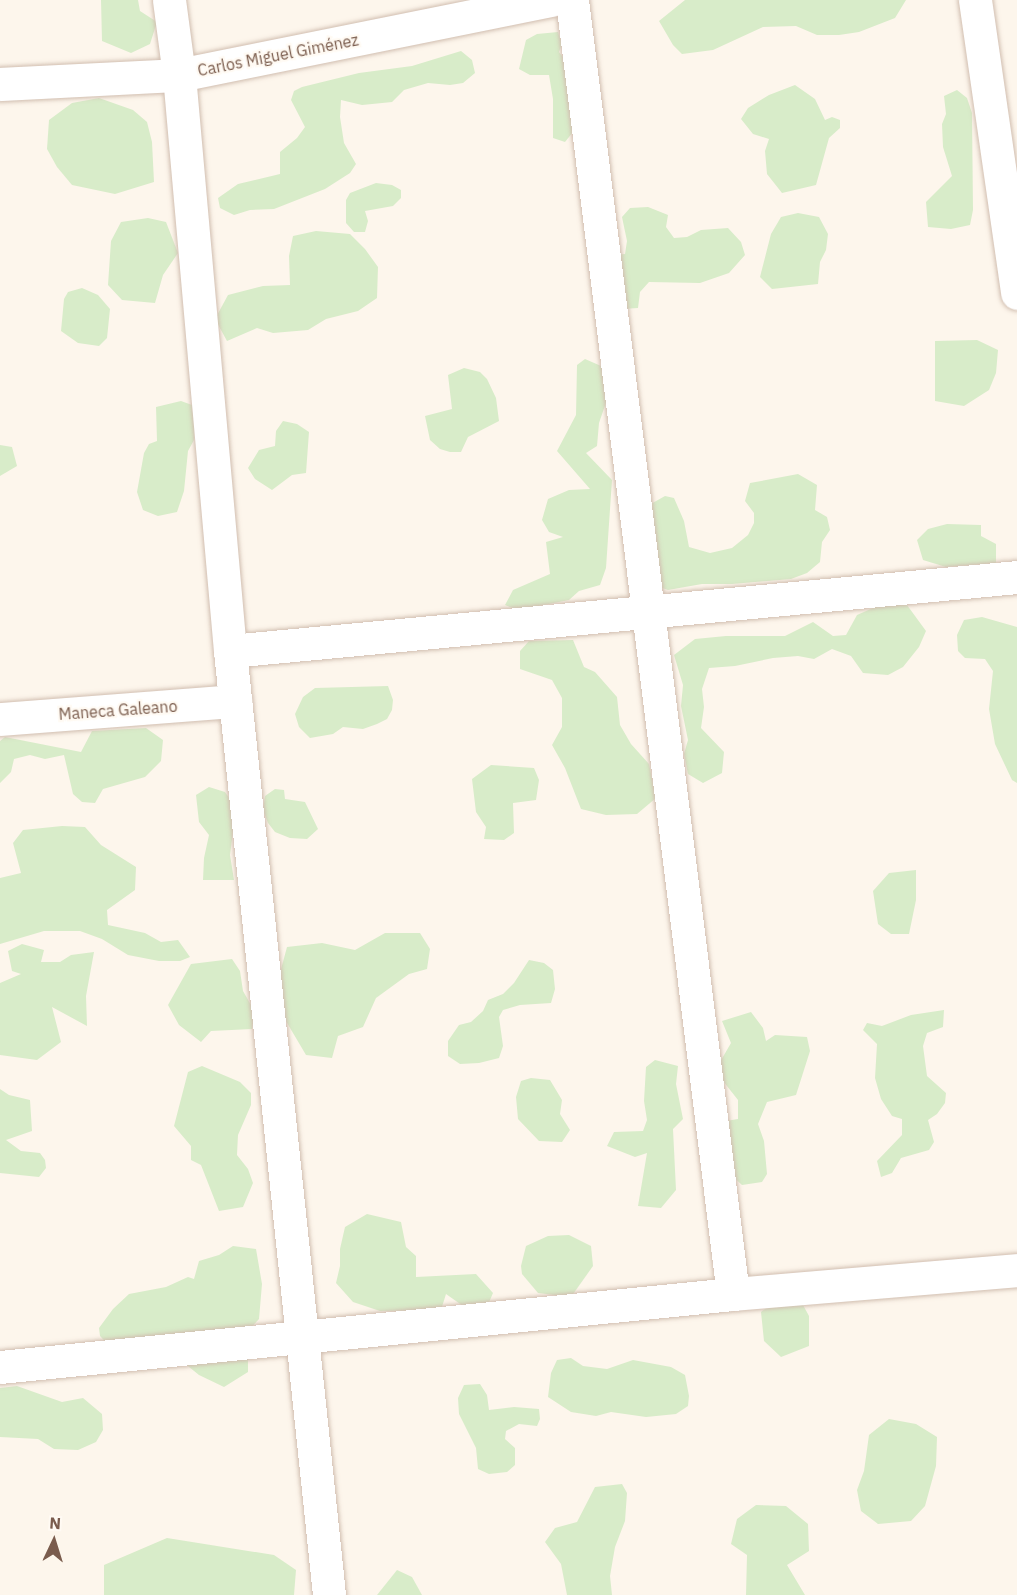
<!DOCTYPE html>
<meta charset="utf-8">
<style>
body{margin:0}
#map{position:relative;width:1017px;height:1595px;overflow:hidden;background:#fdf6ec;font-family:"IBM Plex Sans",sans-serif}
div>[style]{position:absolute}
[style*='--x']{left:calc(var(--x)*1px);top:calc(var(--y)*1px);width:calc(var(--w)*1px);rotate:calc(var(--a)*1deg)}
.green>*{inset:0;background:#d8ecc9}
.roads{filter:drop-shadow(0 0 2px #d1beb0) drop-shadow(0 0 2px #d1beb0)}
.street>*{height:33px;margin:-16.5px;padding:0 16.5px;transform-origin:16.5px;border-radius:16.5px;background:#fff}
span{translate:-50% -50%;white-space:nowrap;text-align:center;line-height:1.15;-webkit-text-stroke:4.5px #fffaf3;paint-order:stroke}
.street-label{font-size:16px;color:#7a5c4d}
.north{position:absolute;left:24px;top:1511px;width:60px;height:60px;-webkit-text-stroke:4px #fffaf3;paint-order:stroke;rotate:4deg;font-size:16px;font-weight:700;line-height:24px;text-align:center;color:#7a5c4d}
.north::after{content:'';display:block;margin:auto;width:21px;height:27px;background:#7a5c4d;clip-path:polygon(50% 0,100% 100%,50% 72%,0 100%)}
</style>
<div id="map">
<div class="green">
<i style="clip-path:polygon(101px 0,138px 0,140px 11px,157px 22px,150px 44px,131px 53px,102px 41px)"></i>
<i style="clip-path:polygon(685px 0,906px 0,895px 18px,859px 32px,839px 35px,817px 35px,796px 26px,763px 27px,713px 50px,682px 54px,673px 45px,659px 21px)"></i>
<i style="clip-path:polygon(558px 32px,562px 44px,559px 52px,569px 65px,573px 132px,565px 142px,553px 138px,553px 99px,549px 75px,530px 75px,519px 69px,526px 40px,537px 34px)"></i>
<i style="clip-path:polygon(461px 51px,472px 60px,475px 73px,463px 83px,450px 85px,428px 83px,404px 90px,392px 102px,362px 105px,341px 100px,340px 117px,344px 143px,356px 164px,350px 173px,325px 189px,274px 209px,250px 210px,234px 215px,220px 208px,218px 198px,238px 184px,280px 174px,280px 152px,297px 138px,305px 127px,291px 100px,294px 91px,302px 87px,359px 73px,412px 66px)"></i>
<i style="clip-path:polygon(795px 85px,815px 99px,825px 120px,832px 117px,840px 120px,840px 128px,829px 138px,816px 185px,782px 193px,767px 174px,765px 151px,769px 139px,753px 134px,741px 119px,748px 108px,769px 95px)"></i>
<i style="clip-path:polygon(957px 90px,967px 98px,972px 113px,973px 210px,970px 225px,951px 229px,928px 227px,926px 202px,952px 176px,943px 147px,942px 124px,946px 114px,944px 96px)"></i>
<i style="clip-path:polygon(99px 98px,133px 110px,147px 122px,152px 142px,154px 182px,115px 194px,72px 185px,57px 167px,47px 149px,49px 120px,72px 103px)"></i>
<i style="clip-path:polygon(376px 183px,392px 185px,401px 190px,401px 198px,393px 206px,365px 211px,368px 221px,365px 232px,354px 232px,346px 223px,346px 200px,350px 193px)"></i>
<i style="clip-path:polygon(648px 207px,668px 215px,666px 227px,674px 238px,687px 237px,701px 230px,728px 228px,741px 242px,745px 255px,729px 273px,700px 283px,649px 282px,640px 292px,638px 308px,622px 309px,615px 255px,625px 254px,627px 241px,622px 217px,630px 208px)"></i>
<i style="clip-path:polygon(798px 213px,819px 217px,828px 234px,826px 250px,820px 262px,818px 284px,772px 289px,760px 277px,771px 234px,781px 217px)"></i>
<i style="clip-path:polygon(148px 218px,166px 222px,178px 253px,163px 275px,155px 303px,122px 300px,108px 285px,111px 241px,121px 222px)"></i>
<i style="clip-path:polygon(316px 231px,350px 234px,365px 249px,378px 267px,377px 298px,358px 311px,326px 319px,308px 330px,273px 333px,257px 328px,227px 341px,215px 319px,228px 295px,263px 286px,290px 285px,289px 256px,293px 236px)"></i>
<i style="clip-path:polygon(82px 288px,98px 295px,110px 309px,107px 338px,99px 346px,78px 343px,61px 331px,64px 299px,68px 292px)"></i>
<i style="clip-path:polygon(977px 340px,998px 350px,996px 373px,989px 390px,964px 406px,935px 401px,935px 341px)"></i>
<i style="clip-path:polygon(585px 359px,608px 369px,611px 388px,599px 423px,597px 446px,586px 453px,612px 480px,606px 568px,600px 585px,579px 591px,569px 600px,518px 610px,505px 605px,513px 590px,550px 574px,546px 542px,563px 537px,549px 532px,542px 520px,548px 499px,569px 490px,590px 489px,557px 451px,576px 415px,577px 365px)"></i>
<i style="clip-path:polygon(464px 368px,480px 372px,487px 379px,496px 398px,499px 421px,468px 437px,461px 452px,450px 452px,440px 449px,430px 440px,425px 416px,452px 409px,448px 375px)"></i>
<i style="clip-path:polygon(181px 401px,192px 405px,196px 419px,194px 440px,188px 451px,184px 491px,177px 512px,158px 516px,143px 510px,137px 492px,144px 453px,149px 444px,157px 441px,156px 407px)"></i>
<i style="clip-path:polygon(283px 421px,297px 424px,309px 432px,306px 473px,292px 475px,272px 490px,255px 479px,248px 468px,259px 450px,275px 446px,276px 431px)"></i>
<i style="clip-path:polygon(0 445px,12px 447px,17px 466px,0 476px)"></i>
<i style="clip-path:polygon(798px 474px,817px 485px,815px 510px,827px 517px,830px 530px,822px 542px,820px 562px,807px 573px,791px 579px,732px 584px,702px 584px,668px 590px,633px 578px,642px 509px,665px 496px,674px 498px,684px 521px,689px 547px,710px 553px,732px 548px,748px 535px,754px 523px,754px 513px,745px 501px,750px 483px)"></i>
<i style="clip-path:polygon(947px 524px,981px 525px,981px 536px,996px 544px,996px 563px,946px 567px,923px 560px,917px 540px,928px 529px)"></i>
<i style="clip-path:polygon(891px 600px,907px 605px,926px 631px,919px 647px,903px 667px,888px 675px,863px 673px,851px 656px,832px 649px,814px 659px,798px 656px,773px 658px,735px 666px,709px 668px,702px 689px,704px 707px,701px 728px,724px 752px,722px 773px,703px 783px,688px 774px,684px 754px,688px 740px,681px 706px,683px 685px,674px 655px,695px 639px,726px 636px,785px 636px,813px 622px,833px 636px,846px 635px,857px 615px)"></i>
<i style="clip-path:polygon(982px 617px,1017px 627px,1017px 783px,1012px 780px,995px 744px,989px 709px,993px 671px,985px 659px,965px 658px,958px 651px,957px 635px,964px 620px)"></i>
<i style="clip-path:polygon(573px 640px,584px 667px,595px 672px,617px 697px,620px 725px,631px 744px,649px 764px,656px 798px,637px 814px,606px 815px,581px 809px,565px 768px,552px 745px,562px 727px,562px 698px,552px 680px,520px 669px,520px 651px,529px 641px)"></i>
<i style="clip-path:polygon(388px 686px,393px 700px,392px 710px,387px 719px,377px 724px,363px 729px,343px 727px,333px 734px,310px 738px,299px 727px,295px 714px,303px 697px,315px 688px)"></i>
<i style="clip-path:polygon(146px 728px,163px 740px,161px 761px,145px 777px,103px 789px,95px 803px,82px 802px,73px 794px,64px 755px,45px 759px,30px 755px,14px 759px,11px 772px,0 783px,0 741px,5px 737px,81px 752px,92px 731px)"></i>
<i style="clip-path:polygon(491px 765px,534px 768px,539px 780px,536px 800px,513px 803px,514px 833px,504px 840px,484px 839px,486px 827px,476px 812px,472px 779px)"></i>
<i style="clip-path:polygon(209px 787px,225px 792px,236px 808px,230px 855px,234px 880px,203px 880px,204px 858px,209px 835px,199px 822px,196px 795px)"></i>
<i style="clip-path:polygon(275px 789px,284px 790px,285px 799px,305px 802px,318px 829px,307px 839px,290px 838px,275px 832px,268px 823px,263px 810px,265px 796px)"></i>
<i style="clip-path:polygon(62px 826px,85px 827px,101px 845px,136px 867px,135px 890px,107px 910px,108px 925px,145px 933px,161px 942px,178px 940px,190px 957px,180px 961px,159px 961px,128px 955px,102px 939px,80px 931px,44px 931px,0 944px,0 878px,21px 873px,13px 843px,23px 830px)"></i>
<i style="clip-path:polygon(916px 870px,916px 900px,909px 934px,891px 934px,878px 924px,873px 891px,889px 873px)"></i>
<i style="clip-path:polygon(385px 933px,420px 933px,430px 949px,427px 969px,409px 974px,376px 998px,363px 1027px,338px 1036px,332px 1058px,306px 1055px,280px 1011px,280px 973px,287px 947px,322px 943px,355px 950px)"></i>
<i style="clip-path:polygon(22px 944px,44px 950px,41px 962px,60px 962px,71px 955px,94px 952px,86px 996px,87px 1026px,52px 1007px,61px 1042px,37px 1060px,0 1055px,0 983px,21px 974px,12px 971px,8px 951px)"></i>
<i style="clip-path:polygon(232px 959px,240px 971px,243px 991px,255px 1012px,252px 1029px,211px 1031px,201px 1042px,179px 1025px,168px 1005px,191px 964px)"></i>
<i style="clip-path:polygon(529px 960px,544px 963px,553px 970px,555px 989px,551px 1003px,520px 1005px,503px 1010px,499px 1017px,503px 1046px,499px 1058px,479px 1063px,460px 1064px,448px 1056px,448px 1041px,459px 1025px,471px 1022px,483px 1011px,488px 1000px,503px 994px,514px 983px)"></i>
<i style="clip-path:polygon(944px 1010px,943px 1027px,927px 1033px,923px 1046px,927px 1076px,946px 1093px,945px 1103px,937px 1114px,928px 1120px,934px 1142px,929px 1150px,901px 1158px,892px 1173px,881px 1177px,877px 1161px,902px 1135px,902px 1119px,892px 1116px,881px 1099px,875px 1078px,877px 1044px,863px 1030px,867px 1023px,882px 1026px,911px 1015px)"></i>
<i style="clip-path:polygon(751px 1012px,763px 1028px,766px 1041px,775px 1035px,807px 1037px,810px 1051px,796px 1095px,767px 1102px,758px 1124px,764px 1141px,767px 1174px,762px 1182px,742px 1185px,717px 1162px,726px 1121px,738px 1119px,738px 1100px,723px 1081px,720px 1062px,731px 1043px,722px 1021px)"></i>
<i style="clip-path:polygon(655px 1060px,678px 1066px,676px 1084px,683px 1119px,673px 1129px,676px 1190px,661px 1208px,638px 1206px,647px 1153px,635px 1157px,607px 1146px,614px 1132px,643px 1131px,647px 1120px,644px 1101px,646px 1067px)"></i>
<i style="clip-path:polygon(202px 1066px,240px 1082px,251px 1093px,251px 1105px,238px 1135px,237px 1155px,248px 1169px,253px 1183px,243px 1207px,219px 1211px,201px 1165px,191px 1160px,191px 1146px,174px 1126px,188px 1072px)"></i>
<i style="clip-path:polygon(531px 1078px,550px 1080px,562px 1100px,560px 1114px,570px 1130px,562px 1142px,539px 1141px,518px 1119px,516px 1097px,521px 1081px)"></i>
<i style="clip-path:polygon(0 1089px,9px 1095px,30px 1100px,32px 1131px,6px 1140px,21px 1151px,40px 1153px,45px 1160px,46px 1168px,39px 1177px,0 1173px)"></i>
<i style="clip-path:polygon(367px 1214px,401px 1222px,406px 1247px,416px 1256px,416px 1277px,476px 1274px,493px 1293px,484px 1314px,463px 1306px,446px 1294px,441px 1310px,380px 1311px,353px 1302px,336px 1283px,340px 1266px,340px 1249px,345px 1227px)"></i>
<i style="clip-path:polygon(569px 1235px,591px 1246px,593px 1266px,571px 1297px,538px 1293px,522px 1274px,521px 1266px,526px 1246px,548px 1236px)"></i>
<i style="clip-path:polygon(233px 1246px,256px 1249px,262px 1284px,259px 1319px,248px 1331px,248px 1372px,224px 1387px,199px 1375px,178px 1358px,119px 1356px,100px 1336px,99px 1328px,113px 1309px,129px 1294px,166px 1287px,188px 1277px,194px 1279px,199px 1261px,219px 1255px)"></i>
<i style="clip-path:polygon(772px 1303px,803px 1305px,809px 1316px,809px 1346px,781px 1357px,764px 1341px,761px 1312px)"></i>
<i style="clip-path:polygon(571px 1358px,583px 1366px,607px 1369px,633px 1360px,671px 1367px,685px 1375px,689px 1396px,688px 1406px,676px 1414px,646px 1417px,611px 1412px,596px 1416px,571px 1412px,548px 1397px,551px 1373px,557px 1360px)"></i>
<i style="clip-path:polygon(480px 1384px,487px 1395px,489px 1410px,514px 1407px,539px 1409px,540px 1419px,537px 1426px,519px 1424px,506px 1431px,505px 1439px,515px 1448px,515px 1465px,507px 1472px,489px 1474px,478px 1469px,476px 1448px,459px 1414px,458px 1398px,464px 1385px)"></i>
<i style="clip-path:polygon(17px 1386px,62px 1402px,83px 1398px,102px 1414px,103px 1430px,96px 1442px,78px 1450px,54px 1449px,38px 1439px,0 1437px,0 1388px)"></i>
<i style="clip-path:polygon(889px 1419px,916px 1424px,937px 1437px,936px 1466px,925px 1506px,911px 1521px,878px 1524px,861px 1511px,857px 1490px,864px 1471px,869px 1435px)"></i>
<i style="clip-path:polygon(622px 1484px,627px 1493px,625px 1521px,615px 1547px,610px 1576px,612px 1595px,567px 1595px,561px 1564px,545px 1542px,555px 1528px,577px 1522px,595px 1487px)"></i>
<i style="clip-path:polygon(756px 1505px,786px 1506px,808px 1524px,809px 1551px,787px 1565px,805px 1595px,746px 1595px,747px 1555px,731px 1544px,737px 1519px)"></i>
<i style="clip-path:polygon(167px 1538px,274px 1555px,296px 1570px,294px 1595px,104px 1595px,104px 1565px)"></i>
<i style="clip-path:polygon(397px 1570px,412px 1577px,422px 1595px,377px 1595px)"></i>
</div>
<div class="roads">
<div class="street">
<i style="--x:169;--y:0;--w:76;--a:82.4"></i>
<i style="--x:179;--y:75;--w:578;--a:84.94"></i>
<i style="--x:230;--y:651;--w:949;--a:84.01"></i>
<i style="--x:572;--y:0;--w:1304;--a:82.91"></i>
<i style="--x:975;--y:0;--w:296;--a:81.8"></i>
<i style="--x:0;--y:84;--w:179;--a:-2.9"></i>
<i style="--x:179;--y:75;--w:380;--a:-11.4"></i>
<i style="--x:230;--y:651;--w:790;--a:-5.37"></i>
<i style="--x:0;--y:719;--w:236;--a:-4.4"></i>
<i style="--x:0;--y:1367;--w:737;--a:-5.69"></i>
<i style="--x:733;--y:1294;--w:285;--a:-4.8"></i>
</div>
</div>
<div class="street-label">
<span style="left:278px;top:55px;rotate:-11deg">Carlos Miguel Giménez</span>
<span style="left:118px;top:710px;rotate:-4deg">Maneca Galeano</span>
</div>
<div class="north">N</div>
</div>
